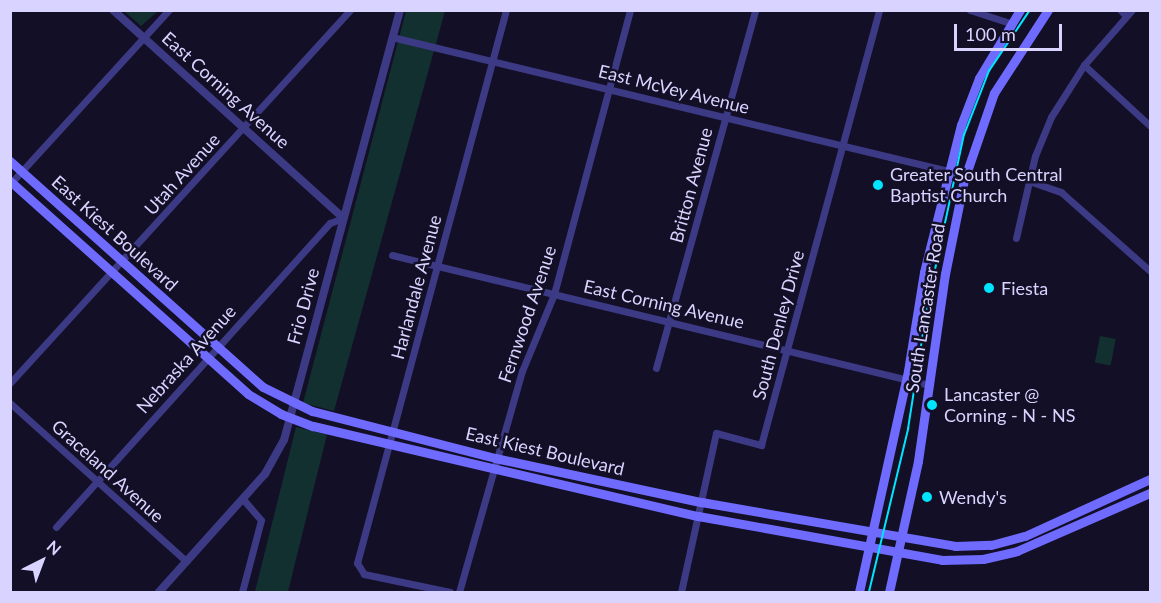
<!DOCTYPE html>
<style>
body{margin:0}
#map{position:relative;width:1161px;height:603px;overflow:hidden;background:#130f26;font-family:Lato,sans-serif}
div>[style]{position:absolute}
[style*='--x']{left:calc(var(--x)*1px);top:calc(var(--y)*1px);width:calc(var(--w)*1px);rotate:calc(var(--a)*1deg)}
.green>*{inset:0;background:#12302f;transform-origin:0 0}
.minor>*{height:7px;margin:-3.5px;padding:0 3.5px;transform-origin:3.5px;border-radius:3.5px;background:#3d3a85}
.tertiary>*{height:8px;margin:-4px;padding:0 4px;transform-origin:4px;border-radius:4px;background:#3d3a85}
.secondary>*{height:9px;margin:-4.5px;padding:0 4.5px;transform-origin:4.5px;border-radius:4.5px;background:#6f6bff}
.tram>*{height:1.5px;margin:-0.75px;padding:0 0.75px;transform-origin:0.75px;border-radius:0.75px;background:#00e5ff}
.dots>*{width:16px;height:16px;translate:-50% -50%;box-sizing:border-box;border:3px solid #130f26;border-radius:50%}
span{translate:-50% -50%;white-space:nowrap;text-align:center;line-height:1.15;-webkit-text-stroke:5px #130f26;paint-order:stroke}
.street-label{font-size:18px;color:#d9d4ff}
.poi-label{font-size:18px;color:#d9d4ff}
.left{translate:0 -50%;text-align:left}
.frame{position:absolute;inset:0;border:12px solid #d9d4ff;pointer-events:none}
.north{position:absolute;left:12px;top:531px;width:60px;height:60px;-webkit-text-stroke:4px #130f26;paint-order:stroke;rotate:42deg;font-size:16px;font-weight:700;line-height:24px;text-align:center;color:#d9d4ff}
.north::after{content:'';display:block;margin:auto;width:21px;height:27px;background:#d9d4ff;clip-path:polygon(50% 0,100% 100%,50% 72%,0 100%)}
.scale{position:absolute;left:954px;top:24px;width:108px;height:27px;box-sizing:border-box;border:3px solid #d9d4ff;border-top:0;padding-left:8px;font-size:18px;line-height:21px;white-space:nowrap;color:#d9d4ff;-webkit-text-stroke:4px #130f26;paint-order:stroke}
</style>
<div id="map">
<div class="green">
<i style="clip-path:polygon(124px 11px,158px 11px,141px 26px)"></i>
<i style="clip-path:polygon(406px 11px,445px 11px,334px 411px,303px 403px)"></i>
<i style="left:1100px;top:336px;width:16px;height:27px;rotate:11deg"></i>
<i style="left:296px;top:427px;width:32px;height:172px;rotate:14deg"></i>
</div>
<div class="minor">
<i style="--x:970;--y:10;--w:42;--a:18"></i>
<i style="--x:392;--y:37;--w:572;--a:13.55"></i>
<i style="--x:1084;--y:65;--w:90;--a:42.7"></i>
<i style="--x:1029;--y:181;--w:34;--a:19"></i>
<i style="--x:1061;--y:192;--w:119;--a:41.6"></i>
<i style="--x:10;--y:184;--w:236;--a:-47.6"></i>
<i style="--x:1016;--y:238;--w:84;--a:-77"></i>
<i style="--x:1035;--y:156;--w:42;--a:-67.7"></i>
<i style="--x:1051;--y:117;--w:62;--a:-57.6"></i>
<i style="--x:1084;--y:65;--w:73;--a:-48.9"></i>
<i style="--x:392;--y:255;--w:553;--a:13.61"></i>
<i style="--x:656;--y:368;--w:371;--a:-74.5"></i>
<i style="--x:10;--y:383;--w:505;--a:-47.65"></i>
<i style="--x:10;--y:403;--w:237;--a:41.9"></i>
<i style="--x:56;--y:527;--w:409;--a:-48"></i>
<i style="--x:330;--y:223;--w:14;--a:-21"></i>
<i style="--x:242;--y:592;--w:74;--a:-75.2"></i>
<i style="--x:261;--y:520;--w:28;--a:-131"></i>
<i style="--x:450;--y:592;--w:88;--a:-168.2"></i>
<i style="--x:364;--y:574;--w:13;--a:-122"></i>
<i style="--x:357;--y:563;--w:573;--a:-74.92"></i>
<i style="--x:459;--y:592;--w:230;--a:-74.1"></i>
<i style="--x:522;--y:371;--w:83;--a:-67.4"></i>
<i style="--x:554;--y:294;--w:294;--a:-75"></i>
<i style="--x:681;--y:592;--w:163;--a:-77.6"></i>
<i style="--x:716;--y:433;--w:47;--a:14.9"></i>
<i style="--x:761;--y:445;--w:451;--a:-74.8"></i>
</div>
<div class="tertiary">
<i style="--x:113;--y:10;--w:310;--a:42.1"></i>
<i style="--x:1121;--y:10;--w:8;--a:45"></i>
<i style="--x:159;--y:592;--w:159;--a:-48.1"></i>
<i style="--x:265;--y:474;--w:39;--a:-61"></i>
<i style="--x:284;--y:440;--w:445;--a:-74.9"></i>
</div>
<div class="secondary">
<i style="--x:10;--y:161;--w:339;--a:41.8"></i>
<i style="--x:263;--y:387;--w:55;--a:26.1"></i>
<i style="--x:312;--y:411;--w:189;--a:14.4"></i>
<i style="--x:495;--y:458;--w:211;--a:12.1"></i>
<i style="--x:701;--y:502;--w:258;--a:9.8"></i>
<i style="--x:955;--y:546;--w:36;--a:-2"></i>
<i style="--x:991;--y:545;--w:35;--a:-15"></i>
<i style="--x:1025;--y:536;--w:137;--a:-24.5"></i>
<i style="--x:10;--y:181;--w:319;--a:41.8"></i>
<i style="--x:248;--y:394;--w:39;--a:31"></i>
<i style="--x:281;--y:414;--w:34;--a:21"></i>
<i style="--x:313;--y:426;--w:395;--a:13.2"></i>
<i style="--x:698;--y:516;--w:248;--a:10.2"></i>
<i style="--x:942;--y:560;--w:41;--a:-1.4"></i>
<i style="--x:983;--y:559;--w:35;--a:-13"></i>
<i style="--x:1017;--y:551;--w:145;--a:-23.6"></i>
<i style="--x:859;--y:592;--w:226;--a:-77.5"></i>
<i style="--x:908;--y:371;--w:100;--a:-80.8"></i>
<i style="--x:924;--y:272;--w:152;--a:-75.9"></i>
<i style="--x:961;--y:125;--w:50;--a:-69"></i>
<i style="--x:979;--y:78;--w:79;--a:-58.9"></i>
<i style="--x:889;--y:592;--w:134;--a:-77.5"></i>
<i style="--x:918;--y:461;--w:189;--a:-81.8"></i>
<i style="--x:945;--y:274;--w:96;--a:-78.6"></i>
<i style="--x:964;--y:180;--w:92;--a:-71"></i>
<i style="--x:994;--y:93;--w:99;--a:-57"></i>
</div>
<div class="tram">
<i style="--x:869;--y:592;--w:168;--a:-76.5"></i>
<i style="--x:908;--y:429;--w:123;--a:-81.1"></i>
<i style="--x:927;--y:307;--w:176;--a:-77.9"></i>
<i style="--x:964;--y:135;--w:69;--a:-68.7"></i>
<i style="--x:989;--y:71;--w:73;--a:-56.1"></i>
</div>
<div class="dots">
<i style="left:878px;top:185px;background:#00e5ff"></i>
<i style="left:989px;top:288px;background:#00e5ff"></i>
<i style="left:932px;top:405px;background:#00e5ff"></i>
<i style="left:927px;top:497px;background:#00e5ff"></i>
</div>
<div class="street-label">
<span style="left:674px;top:89px;rotate:14deg">East McVey Avenue</span>
<span style="left:226px;top:90px;rotate:42deg">East Corning Avenue</span>
<span style="left:182px;top:174px;rotate:-48deg">Utah Avenue</span>
<span style="left:691px;top:185px;rotate:-75deg">Britton Avenue</span>
<span style="left:115px;top:233px;rotate:42deg">East Kiest Boulevard</span>
<span style="left:416px;top:287px;rotate:-75deg">Harlandale Avenue</span>
<span style="left:664px;top:304px;rotate:13deg">East Corning Avenue</span>
<span style="left:303px;top:306px;rotate:-75deg">Frio Drive</span>
<span style="left:925px;top:308px;rotate:-81deg">South Lancaster Road</span>
<span style="left:527px;top:314px;rotate:-71deg">Fernwood Avenue</span>
<span style="left:778px;top:325px;rotate:-75deg">South Denley Drive</span>
<span style="left:186px;top:359px;rotate:-48deg">Nebraska Avenue</span>
<span style="left:545px;top:451px;rotate:13deg">East Kiest Boulevard</span>
<span style="left:108px;top:471px;rotate:42deg">Graceland Avenue</span>
</div>
<div class="poi-label">
<span class="left" style="left:890px;top:185px">Greater South Central<br>Baptist Church</span>
<span class="left" style="left:1001px;top:288px">Fiesta</span>
<span class="left" style="left:944px;top:405px">Lancaster @<br>Corning - N - NS</span>
<span class="left" style="left:939px;top:497px">Wendy's</span>
</div>
<div class="frame"></div>
<div class="north">N</div>
<div class="scale">100 m</div>
</div>
